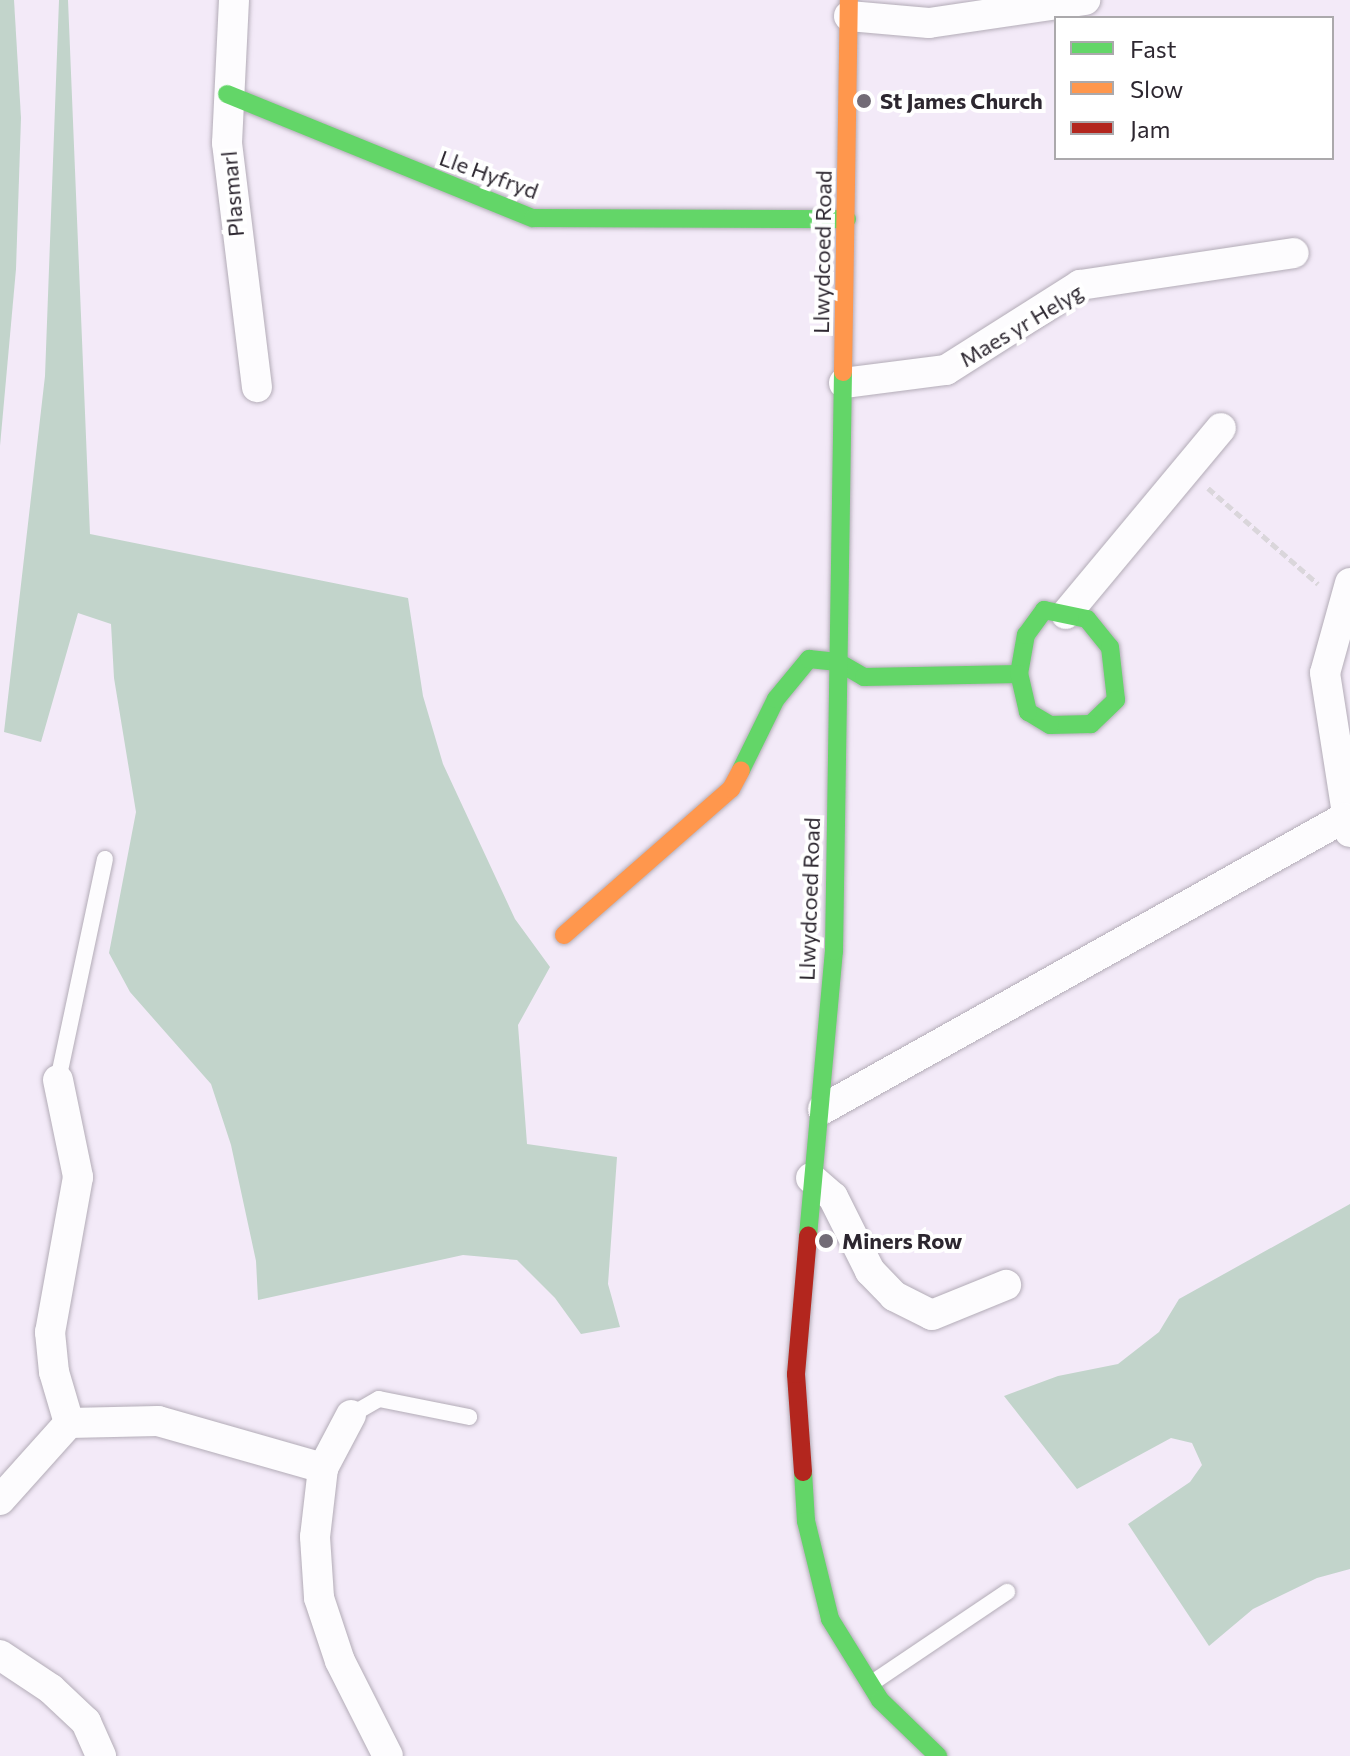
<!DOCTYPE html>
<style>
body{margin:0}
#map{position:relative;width:1350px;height:1756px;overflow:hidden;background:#f3eaf8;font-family:Commissioner,sans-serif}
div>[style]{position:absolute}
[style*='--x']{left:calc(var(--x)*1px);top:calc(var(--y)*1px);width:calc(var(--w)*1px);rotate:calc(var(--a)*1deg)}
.forest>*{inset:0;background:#c2d4cb}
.path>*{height:5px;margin-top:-2.5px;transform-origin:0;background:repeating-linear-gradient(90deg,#dad6db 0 8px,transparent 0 12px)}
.roads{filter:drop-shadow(0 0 2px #b3acb7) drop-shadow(0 0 2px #b3acb7)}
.lane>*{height:16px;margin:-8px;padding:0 8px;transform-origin:8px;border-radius:8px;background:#fdfcfe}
.street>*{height:30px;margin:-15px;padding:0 15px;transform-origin:15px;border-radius:15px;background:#fdfcfe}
.fast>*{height:18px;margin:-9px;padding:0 9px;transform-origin:9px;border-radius:9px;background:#63d668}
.slow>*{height:18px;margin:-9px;padding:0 9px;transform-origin:9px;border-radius:9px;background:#ff974d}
.jam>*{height:18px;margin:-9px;padding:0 9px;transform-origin:9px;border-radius:9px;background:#b3261e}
.dots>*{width:22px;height:22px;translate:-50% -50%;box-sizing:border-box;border:4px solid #fff;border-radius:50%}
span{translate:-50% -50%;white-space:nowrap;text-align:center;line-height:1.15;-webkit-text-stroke:8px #fff;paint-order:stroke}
.poi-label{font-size:22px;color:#2d2730;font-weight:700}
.left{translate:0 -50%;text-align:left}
.street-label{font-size:22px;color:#2d2730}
.legend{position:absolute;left:1054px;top:16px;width:280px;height:144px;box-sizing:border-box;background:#fff;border:2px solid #aba9ac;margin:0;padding:10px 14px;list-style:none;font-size:24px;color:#2d2730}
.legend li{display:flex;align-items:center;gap:16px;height:40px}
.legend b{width:40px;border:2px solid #aba9ac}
</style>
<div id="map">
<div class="forest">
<i style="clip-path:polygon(0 0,14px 0,21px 118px,16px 269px,0 446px)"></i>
<i style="clip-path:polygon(59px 0,68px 0,90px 534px,408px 598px,423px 696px,443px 764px,515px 919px,550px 967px,518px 1025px,527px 1144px,617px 1157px,608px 1284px,620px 1327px,581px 1334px,555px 1298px,517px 1260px,463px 1255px,258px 1300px,256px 1261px,231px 1145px,211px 1084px,130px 992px,109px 953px,136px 812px,114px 678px,111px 624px,78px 613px,41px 742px,4px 732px,45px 376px)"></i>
<i style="clip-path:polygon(1350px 1204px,1350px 1569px,1317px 1578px,1253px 1609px,1209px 1646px,1128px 1524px,1190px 1482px,1202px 1465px,1192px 1443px,1171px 1438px,1077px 1489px,1004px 1396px,1058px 1376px,1118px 1364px,1159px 1332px,1179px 1299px)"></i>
</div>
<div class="path">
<i style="--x:1208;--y:488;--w:146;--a:41.1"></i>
</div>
<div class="roads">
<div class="lane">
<i style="--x:58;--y:1080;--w:226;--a:-78"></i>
<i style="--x:351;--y:1415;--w:32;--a:-30"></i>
<i style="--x:379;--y:1399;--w:92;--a:11.3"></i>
<i style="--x:872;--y:1683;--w:163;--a:-34"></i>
</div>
<div class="street">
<i style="--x:234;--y:0;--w:143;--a:92.8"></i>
<i style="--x:227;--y:143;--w:246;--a:83"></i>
<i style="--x:849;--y:16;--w:80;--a:5"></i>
<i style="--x:929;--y:23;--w:158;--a:-8.4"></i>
<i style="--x:844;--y:383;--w:103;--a:-7.3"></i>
<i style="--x:946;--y:370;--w:159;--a:-32.4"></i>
<i style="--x:1080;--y:285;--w:216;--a:-8.5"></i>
<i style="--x:1350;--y:583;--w:93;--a:105.5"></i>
<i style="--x:1325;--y:673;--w:161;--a:81.1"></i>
<i style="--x:1066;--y:614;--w:242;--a:-50.2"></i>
<i style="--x:58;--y:1080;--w:99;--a:78.3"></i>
<i style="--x:78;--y:1177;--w:158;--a:100.2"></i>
<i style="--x:50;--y:1332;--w:40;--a:84.3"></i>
<i style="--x:54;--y:1372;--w:53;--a:73.6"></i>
<i style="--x:823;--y:1109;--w:597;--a:-29.19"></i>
<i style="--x:811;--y:1178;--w:29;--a:41"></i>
<i style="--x:833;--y:1197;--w:83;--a:63.4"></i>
<i style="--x:870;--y:1271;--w:35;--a:46"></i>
<i style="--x:894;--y:1296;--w:42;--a:26.6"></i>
<i style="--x:932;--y:1315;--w:80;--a:-22.1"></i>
<i style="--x:351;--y:1415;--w:60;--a:117.8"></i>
<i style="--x:323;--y:1468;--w:69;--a:96.6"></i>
<i style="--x:315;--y:1537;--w:61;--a:86.2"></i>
<i style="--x:319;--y:1598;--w:66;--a:71.6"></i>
<i style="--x:340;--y:1661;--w:106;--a:63.2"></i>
<i style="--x:0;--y:1500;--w:103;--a:-48.1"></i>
<i style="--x:69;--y:1423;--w:89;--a:-1.3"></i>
<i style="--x:158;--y:1421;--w:172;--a:15.9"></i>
<i style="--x:0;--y:1655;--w:61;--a:33.7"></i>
<i style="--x:51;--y:1689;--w:48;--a:43.3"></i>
<i style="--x:86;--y:1722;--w:37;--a:66"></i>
</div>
<div class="fast">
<i style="--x:227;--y:94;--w:330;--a:22.1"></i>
<i style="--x:533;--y:218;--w:314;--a:0.2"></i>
<i style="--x:741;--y:770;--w:79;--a:-63.8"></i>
<i style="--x:776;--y:699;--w:52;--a:-50.5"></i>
<i style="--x:809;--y:659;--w:29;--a:6"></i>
<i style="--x:838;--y:662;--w:30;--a:30"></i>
<i style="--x:864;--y:677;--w:155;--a:-1.1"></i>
<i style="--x:1019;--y:674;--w:40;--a:-80"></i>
<i style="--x:1026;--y:635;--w:31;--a:-54"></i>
<i style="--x:1044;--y:610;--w:44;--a:11.8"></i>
<i style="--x:1087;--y:619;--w:36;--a:51"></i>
<i style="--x:1110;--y:647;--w:53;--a:83.5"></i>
<i style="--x:1116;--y:700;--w:35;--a:136"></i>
<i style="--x:1091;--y:724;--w:41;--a:178.6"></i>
<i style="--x:1050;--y:725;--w:26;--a:-149"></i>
<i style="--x:1028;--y:712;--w:39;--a:-103"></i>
<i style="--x:808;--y:1236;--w:286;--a:-84.8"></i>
<i style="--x:834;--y:951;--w:579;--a:-89.11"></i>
<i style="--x:803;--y:1472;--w:49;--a:86.5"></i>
<i style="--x:806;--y:1521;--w:101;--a:76.2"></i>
<i style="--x:830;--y:1619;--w:95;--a:58.3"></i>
<i style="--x:880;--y:1700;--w:81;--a:44"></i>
</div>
<div class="slow">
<i style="--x:843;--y:372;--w:372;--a:-89.1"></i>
<i style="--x:564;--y:935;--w:222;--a:-41.2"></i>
<i style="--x:731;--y:789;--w:21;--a:-62"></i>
</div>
<div class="jam">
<i style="--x:803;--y:1472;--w:98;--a:-94.1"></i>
<i style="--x:796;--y:1374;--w:139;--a:-85"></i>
</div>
</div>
<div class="dots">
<i style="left:864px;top:101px;background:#726b76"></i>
<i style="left:826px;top:1241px;background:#726b76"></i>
</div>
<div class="poi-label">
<span class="left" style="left:880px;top:101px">St James Church</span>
<span class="left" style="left:842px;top:1241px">Miners Row</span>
</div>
<div class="street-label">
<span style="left:489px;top:174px;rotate:20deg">Lle Hyfryd</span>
<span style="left:232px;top:194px;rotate:-95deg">Plasmarl</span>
<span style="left:822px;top:252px;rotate:-89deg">Llwydcoed Road</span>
<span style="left:1021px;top:325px;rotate:-31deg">Maes yr Helyg</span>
<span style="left:809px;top:899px;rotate:-88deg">Llwydcoed Road</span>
</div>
<ul class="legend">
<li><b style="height:10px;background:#63d668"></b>Fast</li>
<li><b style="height:10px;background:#ff974d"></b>Slow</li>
<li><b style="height:10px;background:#b3261e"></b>Jam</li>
</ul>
</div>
